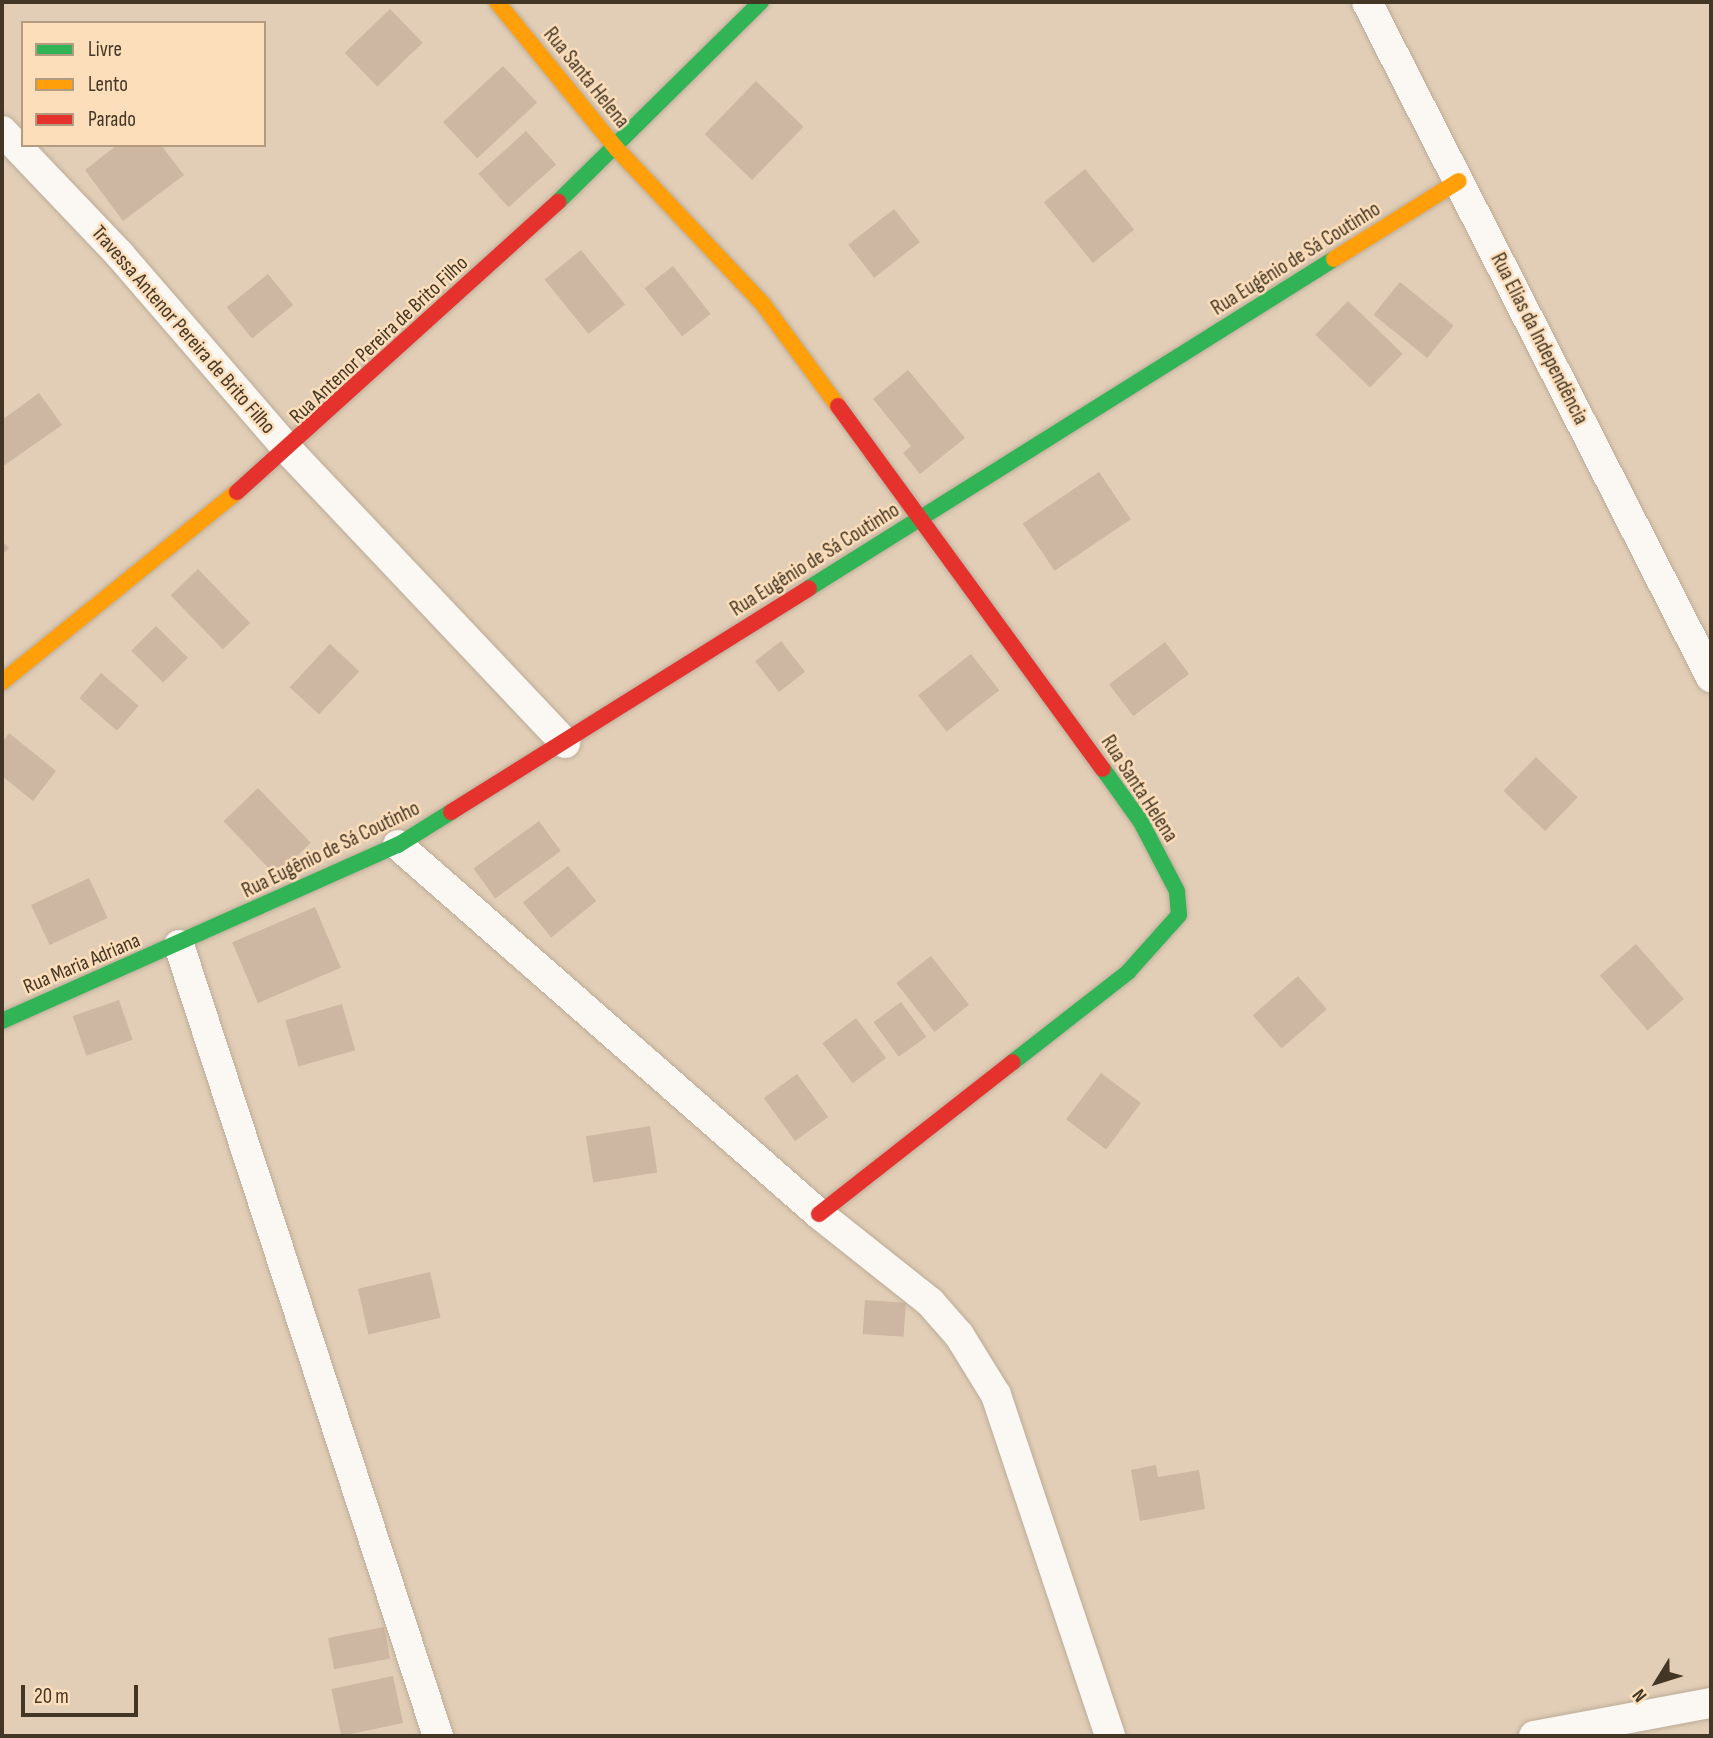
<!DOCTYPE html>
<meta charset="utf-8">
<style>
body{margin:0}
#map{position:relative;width:1713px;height:1738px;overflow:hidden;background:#e2ceb6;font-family:"Sofia Sans Condensed",sans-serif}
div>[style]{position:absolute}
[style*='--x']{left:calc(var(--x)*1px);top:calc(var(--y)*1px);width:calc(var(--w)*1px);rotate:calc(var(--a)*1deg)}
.building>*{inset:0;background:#cdb6a2;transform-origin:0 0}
.roads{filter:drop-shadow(0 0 2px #bbab98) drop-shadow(0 0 2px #bbab98)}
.street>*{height:30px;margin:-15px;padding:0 15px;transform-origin:15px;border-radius:15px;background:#fbf8f4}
.fast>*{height:16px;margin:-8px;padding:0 8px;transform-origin:8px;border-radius:8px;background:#30b455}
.slow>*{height:16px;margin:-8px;padding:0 8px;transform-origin:8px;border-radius:8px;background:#ff9f0a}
.jam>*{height:16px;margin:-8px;padding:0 8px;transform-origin:8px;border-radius:8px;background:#e5322d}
span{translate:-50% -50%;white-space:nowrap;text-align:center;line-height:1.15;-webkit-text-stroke:5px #fcdebb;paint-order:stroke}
.street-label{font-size:21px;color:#443624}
.frame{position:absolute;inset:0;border:4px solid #443624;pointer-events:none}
.legend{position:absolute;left:21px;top:21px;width:245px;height:126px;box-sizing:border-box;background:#fcdebb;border:2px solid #b29b7f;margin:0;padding:9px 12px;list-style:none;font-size:21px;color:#443624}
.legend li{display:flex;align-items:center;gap:14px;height:35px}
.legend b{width:35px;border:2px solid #b29b7f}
.north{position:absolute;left:1622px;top:1647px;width:70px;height:70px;-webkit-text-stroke:5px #fcdebb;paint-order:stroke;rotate:232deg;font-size:19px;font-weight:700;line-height:28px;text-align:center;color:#443624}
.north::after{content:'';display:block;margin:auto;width:24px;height:32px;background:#443624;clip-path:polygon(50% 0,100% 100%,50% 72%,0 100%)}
.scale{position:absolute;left:21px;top:1685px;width:117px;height:32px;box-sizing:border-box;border:4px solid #443624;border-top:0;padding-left:9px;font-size:21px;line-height:24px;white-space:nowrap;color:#443624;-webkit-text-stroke:5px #fcdebb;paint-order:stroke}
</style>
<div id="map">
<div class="building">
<i style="left:390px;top:9px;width:47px;height:63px;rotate:46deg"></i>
<i style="left:503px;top:66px;width:50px;height:82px;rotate:47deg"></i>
<i style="left:756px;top:81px;width:66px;height:74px;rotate:44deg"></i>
<i style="left:526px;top:131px;width:45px;height:64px;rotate:48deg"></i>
<i style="clip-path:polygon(117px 145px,161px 145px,184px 175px,123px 221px,85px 170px)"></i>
<i style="left:1085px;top:169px;width:78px;height:53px;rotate:51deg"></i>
<i style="left:894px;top:209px;width:42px;height:58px;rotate:52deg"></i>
<i style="left:581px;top:250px;width:70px;height:47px;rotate:51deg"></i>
<i style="left:673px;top:266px;width:61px;height:36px;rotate:52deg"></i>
<i style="left:268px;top:274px;width:40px;height:53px;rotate:51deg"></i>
<i style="left:1400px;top:282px;width:69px;height:42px;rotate:39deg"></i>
<i style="left:1348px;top:301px;width:76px;height:47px;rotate:44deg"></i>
<i style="clip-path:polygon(908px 370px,965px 438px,920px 474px,903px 453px,911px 446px,873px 399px)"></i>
<i style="clip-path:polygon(39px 393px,62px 425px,2px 467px,2px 420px)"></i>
<i style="left:1099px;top:472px;width:57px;height:92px;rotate:56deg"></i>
<i style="clip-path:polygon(2px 541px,9px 548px,2px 555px)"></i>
<i style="left:198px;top:569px;width:75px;height:38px;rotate:46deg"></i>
<i style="left:156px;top:626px;width:45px;height:35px;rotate:45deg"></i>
<i style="left:781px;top:641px;width:39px;height:33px;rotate:52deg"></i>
<i style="left:1165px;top:642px;width:40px;height:70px;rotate:53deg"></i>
<i style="left:330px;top:644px;width:40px;height:59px;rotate:43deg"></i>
<i style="left:971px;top:654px;width:46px;height:67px;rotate:52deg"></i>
<i style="left:101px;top:673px;width:50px;height:33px;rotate:41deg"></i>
<i style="clip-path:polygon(9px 733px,56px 771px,33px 801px,2px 776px,2px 743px)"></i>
<i style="left:1536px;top:757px;width:58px;height:47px;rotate:44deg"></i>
<i style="left:258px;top:788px;width:76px;height:48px;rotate:46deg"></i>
<i style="left:539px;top:821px;width:37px;height:81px;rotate:54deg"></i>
<i style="left:568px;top:866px;width:45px;height:58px;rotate:51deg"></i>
<i style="left:89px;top:878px;width:44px;height:64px;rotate:65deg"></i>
<i style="left:315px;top:907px;width:66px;height:90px;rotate:67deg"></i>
<i style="left:1636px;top:944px;width:73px;height:48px;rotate:49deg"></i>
<i style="left:931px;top:956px;width:62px;height:44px;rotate:52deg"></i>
<i style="left:1298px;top:976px;width:44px;height:60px;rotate:49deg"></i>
<i style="left:119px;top:1000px;width:42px;height:49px;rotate:71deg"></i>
<i style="left:901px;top:1002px;width:43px;height:34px;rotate:54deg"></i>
<i style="left:342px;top:1004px;width:48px;height:59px;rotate:74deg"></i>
<i style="left:856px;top:1018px;width:50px;height:42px;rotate:53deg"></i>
<i style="left:1101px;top:1073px;width:50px;height:58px;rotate:37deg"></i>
<i style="left:797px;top:1074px;width:53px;height:41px;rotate:54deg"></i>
<i style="left:650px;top:1126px;width:47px;height:65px;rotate:81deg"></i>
<i style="left:430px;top:1272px;width:47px;height:74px;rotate:77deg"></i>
<i style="left:865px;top:1300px;width:41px;height:34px;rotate:4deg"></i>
<i style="clip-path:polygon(1156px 1465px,1158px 1477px,1199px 1470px,1205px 1509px,1140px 1521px,1131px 1470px)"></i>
<i style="left:384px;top:1627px;width:32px;height:57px;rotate:79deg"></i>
<i style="left:393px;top:1676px;width:48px;height:63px;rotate:78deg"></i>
</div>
<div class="roads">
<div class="street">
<i style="--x:1367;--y:2;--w:758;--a:63"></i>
<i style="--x:2;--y:131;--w:171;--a:46.4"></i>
<i style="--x:120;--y:255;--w:259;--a:49.2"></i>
<i style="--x:289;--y:451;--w:402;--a:46.6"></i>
<i style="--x:398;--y:845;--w:560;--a:41.23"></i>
<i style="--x:819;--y:1214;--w:142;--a:38.4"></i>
<i style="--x:930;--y:1302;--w:44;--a:48.7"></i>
<i style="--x:959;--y:1335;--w:70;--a:58.3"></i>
<i style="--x:996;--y:1395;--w:360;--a:71.5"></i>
<i style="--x:179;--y:945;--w:832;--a:71.87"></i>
<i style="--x:1534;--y:1736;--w:180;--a:-10.6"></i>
</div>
<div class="fast">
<i style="--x:558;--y:202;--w:285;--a:-44.6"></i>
<i style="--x:809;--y:588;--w:620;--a:-32.07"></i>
<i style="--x:2;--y:1021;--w:433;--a:-24"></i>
<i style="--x:398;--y:845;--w:62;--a:-31.9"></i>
<i style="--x:1013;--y:1062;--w:146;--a:-38"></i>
<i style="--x:1128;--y:972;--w:76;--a:-48.2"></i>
<i style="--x:1179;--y:915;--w:24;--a:-95"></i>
<i style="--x:1177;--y:891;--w:78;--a:-117.6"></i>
<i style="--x:1141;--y:822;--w:65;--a:-125.6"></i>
</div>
<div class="slow">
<i style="--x:497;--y:2;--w:188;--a:50.8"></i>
<i style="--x:616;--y:148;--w:214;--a:46.7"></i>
<i style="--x:763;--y:304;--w:127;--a:53.7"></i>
<i style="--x:1334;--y:259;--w:147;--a:-32"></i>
<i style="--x:2;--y:682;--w:302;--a:-39"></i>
</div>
<div class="jam">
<i style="--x:838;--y:406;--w:449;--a:53.9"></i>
<i style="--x:237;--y:492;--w:433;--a:-42.1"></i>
<i style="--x:451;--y:812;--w:422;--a:-32"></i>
<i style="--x:819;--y:1214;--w:246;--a:-38.1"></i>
</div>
</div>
<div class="street-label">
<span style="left:586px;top:78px;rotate:51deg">Rua Santa Helena</span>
<span style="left:1296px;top:259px;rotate:-32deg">Rua Eugênio de Sá Coutinho</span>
<span style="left:183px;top:330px;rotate:49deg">Travessa Antenor Pereira de Brito Filho</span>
<span style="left:1539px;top:339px;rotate:63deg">Rua Elias da Independência</span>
<span style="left:379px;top:340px;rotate:-43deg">Rua Antenor Pereira de Brito Filho</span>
<span style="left:815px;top:560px;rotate:-32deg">Rua Eugênio de Sá Coutinho</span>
<span style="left:1139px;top:789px;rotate:57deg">Rua Santa Helena</span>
<span style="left:331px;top:850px;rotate:-26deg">Rua Eugênio de Sá Coutinho</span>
<span style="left:82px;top:964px;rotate:-23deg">Rua Maria Adriana</span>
</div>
<div class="frame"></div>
<ul class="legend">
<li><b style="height:9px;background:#30b455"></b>Livre</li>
<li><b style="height:9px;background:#ff9f0a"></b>Lento</li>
<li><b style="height:9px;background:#e5322d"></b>Parado</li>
</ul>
<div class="north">N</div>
<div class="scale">20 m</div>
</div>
